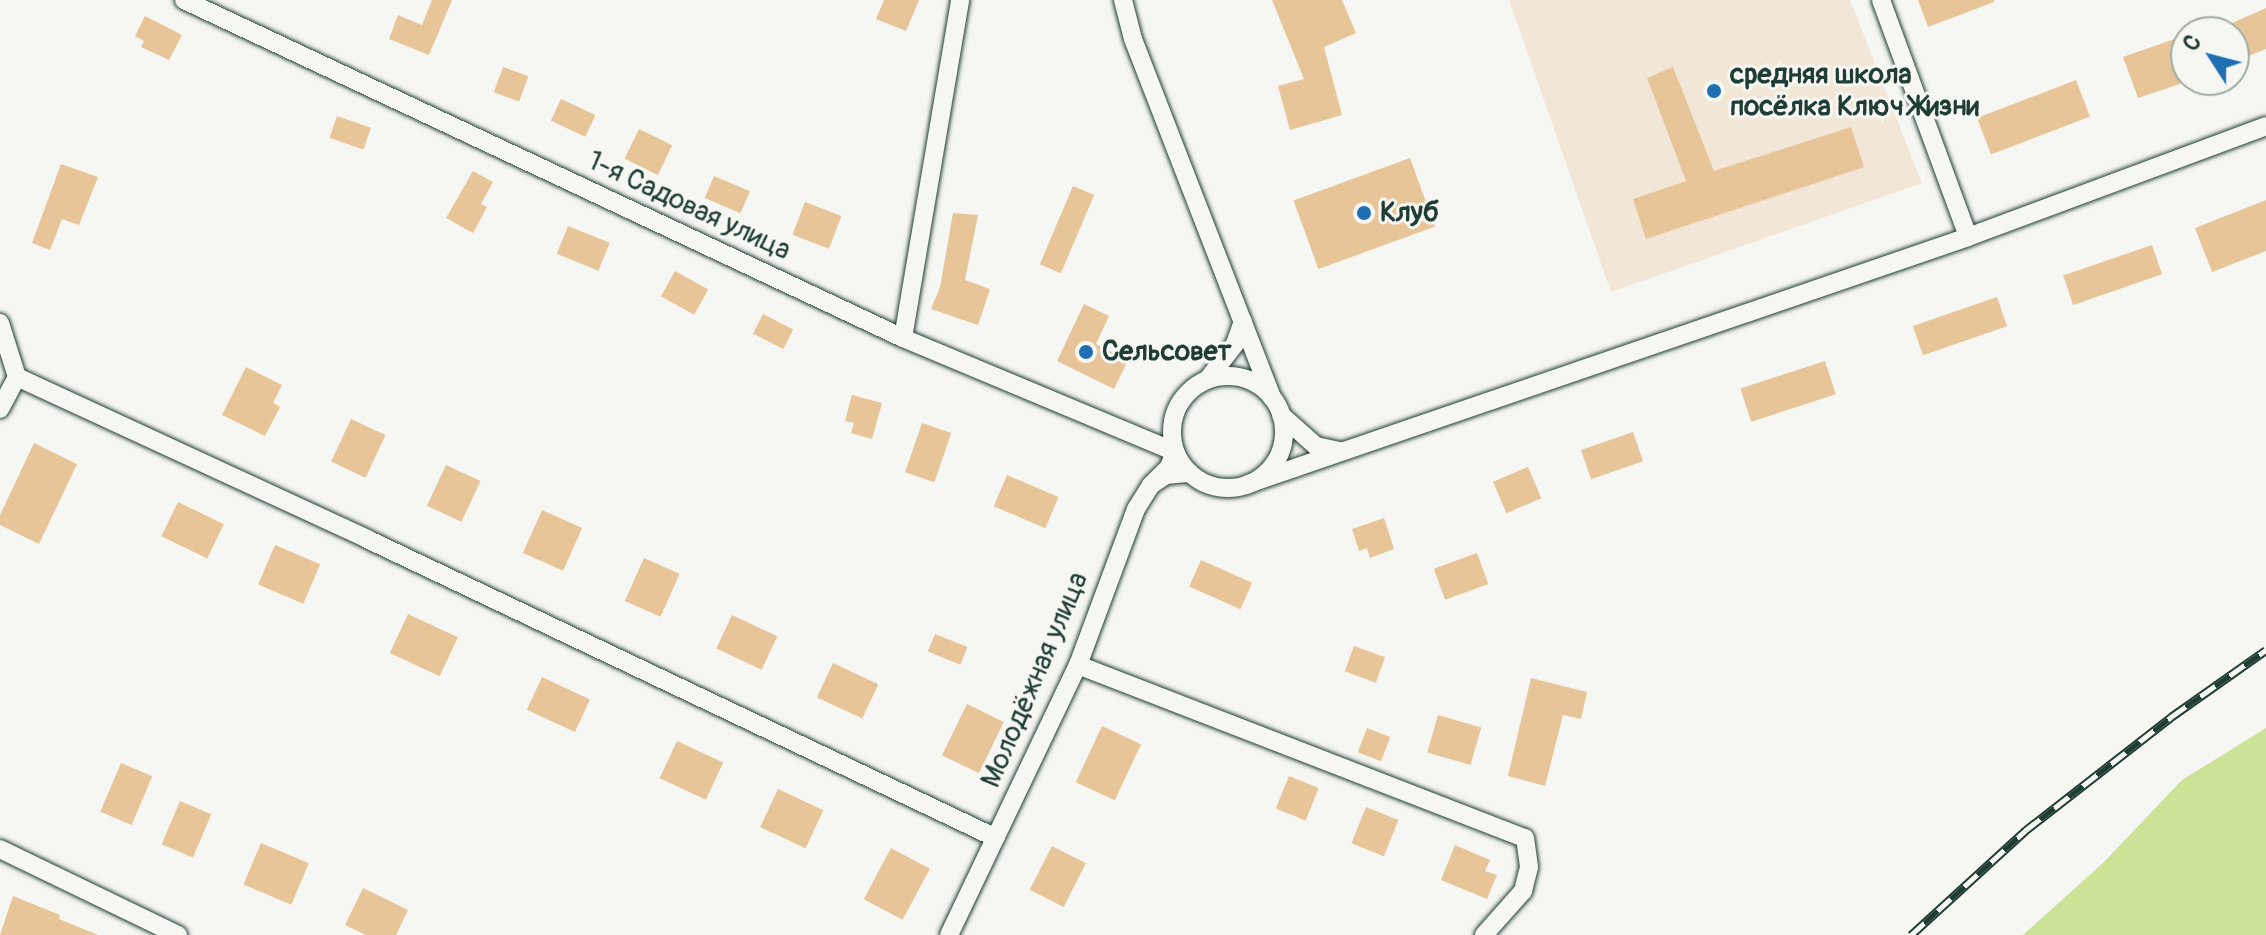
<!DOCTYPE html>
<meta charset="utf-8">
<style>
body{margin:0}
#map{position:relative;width:2266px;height:935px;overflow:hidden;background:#f6f6f2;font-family:Pangolin,sans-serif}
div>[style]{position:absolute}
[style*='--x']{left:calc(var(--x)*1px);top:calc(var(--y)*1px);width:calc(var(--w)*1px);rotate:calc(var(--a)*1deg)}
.built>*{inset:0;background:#f2e7d7}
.green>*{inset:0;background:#cbe297}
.building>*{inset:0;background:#e8c599;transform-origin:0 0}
.roads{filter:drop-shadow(0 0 2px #1f3d34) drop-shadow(0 0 2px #1f3d34)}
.street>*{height:18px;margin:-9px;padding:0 9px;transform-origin:9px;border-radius:9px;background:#f6f6f2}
.street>.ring{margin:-9px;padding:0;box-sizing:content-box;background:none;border:18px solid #f6f6f2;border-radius:50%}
.rail>*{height:9px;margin-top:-4.5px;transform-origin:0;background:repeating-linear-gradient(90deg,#f6f6f2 0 18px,#1f3d34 0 36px);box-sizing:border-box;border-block:2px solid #1f3d34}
.dots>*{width:22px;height:22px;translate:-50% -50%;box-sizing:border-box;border:4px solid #f6f6f2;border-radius:50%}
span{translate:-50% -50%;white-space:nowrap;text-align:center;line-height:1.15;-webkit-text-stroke:6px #f6f6f2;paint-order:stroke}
.poi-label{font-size:28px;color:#1f3d34;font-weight:700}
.left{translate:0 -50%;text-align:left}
.street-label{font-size:28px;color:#1f3d34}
.north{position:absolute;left:2170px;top:16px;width:80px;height:80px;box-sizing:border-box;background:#f6f6f2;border:2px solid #a0aca6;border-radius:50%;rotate:306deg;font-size:22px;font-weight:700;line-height:32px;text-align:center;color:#1f3d34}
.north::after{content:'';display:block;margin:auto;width:28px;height:36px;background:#1f6fb2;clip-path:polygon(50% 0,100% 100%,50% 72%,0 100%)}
</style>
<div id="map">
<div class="built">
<i style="clip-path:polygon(1509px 0,1850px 0,1922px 183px,1611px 292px)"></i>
</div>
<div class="green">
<i style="clip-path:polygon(2266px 728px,2266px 935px,2023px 935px,2104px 862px,2182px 780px)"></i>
</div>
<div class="building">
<i style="clip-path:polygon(432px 0,452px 0,429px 55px,389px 39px,398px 15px,422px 25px)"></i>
<i style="clip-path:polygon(884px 0,919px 0,906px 31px,876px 19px)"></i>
<i style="clip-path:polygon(1272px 0,1342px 0,1356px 33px,1324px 47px,1342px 115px,1290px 130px,1278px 86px,1304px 79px)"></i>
<i style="clip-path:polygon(1918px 0,1994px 0,1994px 2px,1928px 27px)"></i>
<i style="clip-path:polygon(2266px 8px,2266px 49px,2246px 57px,2232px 23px)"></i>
<i style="clip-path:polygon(145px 16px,182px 35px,169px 60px,141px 47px,144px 41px,135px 36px)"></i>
<i style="clip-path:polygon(2186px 35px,2186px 82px,2138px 98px,2123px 57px)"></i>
<i style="left:503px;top:67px;width:27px;height:27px;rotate:20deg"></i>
<i style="clip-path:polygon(1673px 67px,1714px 171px,1851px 127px,1864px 167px,1646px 239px,1633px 199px,1686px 181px,1647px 78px)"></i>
<i style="left:2076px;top:80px;width:39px;height:106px;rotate:69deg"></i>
<i style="left:561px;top:99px;width:38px;height:24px;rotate:25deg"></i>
<i style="left:337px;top:116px;width:36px;height:23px;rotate:19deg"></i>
<i style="left:639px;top:129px;width:37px;height:33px;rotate:26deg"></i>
<i style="left:1410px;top:158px;width:73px;height:124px;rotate:70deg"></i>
<i style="clip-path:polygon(61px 164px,98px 177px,79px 225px,62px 219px,50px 250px,32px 243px)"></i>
<i style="clip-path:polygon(473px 171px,493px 182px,481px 204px,487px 207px,473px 233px,446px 218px)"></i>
<i style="left:714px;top:176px;width:39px;height:24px;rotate:23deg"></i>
<i style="left:1073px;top:186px;width:23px;height:85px;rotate:23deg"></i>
<i style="clip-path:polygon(2266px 200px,2266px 251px,2212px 272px,2195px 228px)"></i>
<i style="left:805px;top:202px;width:39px;height:35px;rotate:21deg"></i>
<i style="clip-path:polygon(953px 213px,978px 215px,965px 280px,990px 289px,978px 325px,931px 309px,940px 287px)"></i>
<i style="left:568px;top:226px;width:45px;height:30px;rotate:22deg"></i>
<i style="left:2152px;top:245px;width:31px;height:94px;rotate:71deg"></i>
<i style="left:675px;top:271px;width:38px;height:29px;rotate:29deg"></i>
<i style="left:1997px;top:297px;width:31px;height:89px;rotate:71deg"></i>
<i style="clip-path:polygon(1084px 304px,1109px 316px,1096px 344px,1128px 360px,1114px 389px,1057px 361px)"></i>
<i style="left:763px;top:314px;width:34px;height:22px;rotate:27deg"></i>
<i style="left:1825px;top:361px;width:35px;height:89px;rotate:72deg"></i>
<i style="clip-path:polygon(246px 367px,282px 385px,273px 403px,280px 407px,265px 436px,222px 415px)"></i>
<i style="clip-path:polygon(852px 395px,882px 403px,872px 439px,851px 433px,854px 423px,845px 421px)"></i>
<i style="left:351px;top:419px;width:38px;height:47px;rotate:25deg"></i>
<i style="left:922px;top:423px;width:31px;height:52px;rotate:19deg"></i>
<i style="left:1633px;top:432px;width:31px;height:55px;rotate:71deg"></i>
<i style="clip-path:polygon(34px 443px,77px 464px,39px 544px,0 525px,0 515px)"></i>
<i style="left:446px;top:465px;width:38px;height:45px;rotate:25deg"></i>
<i style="left:1528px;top:467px;width:34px;height:38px;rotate:67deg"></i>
<i style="left:1007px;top:475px;width:56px;height:34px;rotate:23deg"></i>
<i style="left:178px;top:502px;width:51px;height:38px;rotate:26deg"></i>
<i style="left:542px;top:510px;width:44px;height:47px;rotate:24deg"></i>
<i style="clip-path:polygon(1384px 518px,1394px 549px,1370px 558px,1367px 548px,1359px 551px,1352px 529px)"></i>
<i style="left:275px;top:545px;width:49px;height:43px;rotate:23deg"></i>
<i style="left:1477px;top:553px;width:33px;height:46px;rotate:70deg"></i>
<i style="left:644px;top:558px;width:39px;height:47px;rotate:24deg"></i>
<i style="left:1201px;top:560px;width:56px;height:29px;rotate:24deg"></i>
<i style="left:408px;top:614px;width:55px;height:43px;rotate:25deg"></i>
<i style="left:732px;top:615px;width:50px;height:37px;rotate:25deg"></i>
<i style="left:935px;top:634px;width:35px;height:19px;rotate:22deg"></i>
<i style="left:1354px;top:646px;width:33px;height:27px;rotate:20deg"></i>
<i style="left:833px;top:663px;width:50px;height:38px;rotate:25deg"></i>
<i style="left:542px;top:677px;width:53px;height:36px;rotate:25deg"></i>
<i style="clip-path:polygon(1531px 678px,1587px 692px,1581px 719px,1563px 715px,1545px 786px,1508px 776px)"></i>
<i style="left:967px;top:704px;width:41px;height:57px;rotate:26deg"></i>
<i style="left:1438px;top:715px;width:45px;height:39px;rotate:16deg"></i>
<i style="left:1102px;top:726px;width:43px;height:62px;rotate:25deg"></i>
<i style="left:1367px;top:728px;width:25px;height:26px;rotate:21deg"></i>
<i style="left:677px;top:741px;width:51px;height:41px;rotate:25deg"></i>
<i style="left:121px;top:763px;width:34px;height:53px;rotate:23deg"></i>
<i style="left:1289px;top:776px;width:32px;height:35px;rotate:22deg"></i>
<i style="left:778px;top:789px;width:50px;height:42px;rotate:25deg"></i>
<i style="left:180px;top:801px;width:34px;height:47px;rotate:23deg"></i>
<i style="left:1366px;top:807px;width:35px;height:39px;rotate:22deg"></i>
<i style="left:261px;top:843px;width:52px;height:45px;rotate:23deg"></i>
<i style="clip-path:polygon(1455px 845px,1490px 860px,1485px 871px,1497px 875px,1487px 899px,1441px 880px)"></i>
<i style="left:1052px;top:846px;width:38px;height:49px;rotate:27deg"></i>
<i style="left:891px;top:848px;width:44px;height:58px;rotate:28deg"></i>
<i style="clip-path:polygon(363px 888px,408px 910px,396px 935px,366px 935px,345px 925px)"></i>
<i style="clip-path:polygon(13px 896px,60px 915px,59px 919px,98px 935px,0 935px)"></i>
</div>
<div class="roads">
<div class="street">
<i style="--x:184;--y:0;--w:794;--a:25.18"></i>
<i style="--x:903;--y:338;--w:295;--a:22.7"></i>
<i style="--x:1175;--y:452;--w:16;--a:112"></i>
<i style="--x:1169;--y:467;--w:25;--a:135"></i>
<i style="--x:1123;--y:0;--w:40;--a:75.6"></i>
<i style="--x:1133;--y:39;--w:385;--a:68.8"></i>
<i style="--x:1881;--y:0;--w:252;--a:69.8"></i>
<i style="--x:0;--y:323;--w:57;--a:72.5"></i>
<i style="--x:17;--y:377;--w:36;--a:118"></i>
<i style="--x:903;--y:338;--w:343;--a:-80.4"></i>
<i class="ring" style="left:1172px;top:376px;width:94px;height:94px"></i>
<i style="--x:17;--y:377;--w:386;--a:24.8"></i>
<i style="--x:367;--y:539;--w:696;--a:25.42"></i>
<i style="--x:1208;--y:379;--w:44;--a:-52.4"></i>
<i style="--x:1235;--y:344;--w:24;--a:-71"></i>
<i style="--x:1281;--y:415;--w:47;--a:41.5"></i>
<i style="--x:1316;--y:446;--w:25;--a:12"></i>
<i style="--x:1248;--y:484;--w:761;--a:-18.93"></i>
<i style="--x:1968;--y:237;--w:318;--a:-20.4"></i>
<i style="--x:1078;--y:665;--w:479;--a:21.2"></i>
<i style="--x:1525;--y:838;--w:29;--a:82"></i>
<i style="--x:1529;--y:867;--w:25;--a:104"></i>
<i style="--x:1523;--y:891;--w:59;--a:131.6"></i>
<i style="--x:0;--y:849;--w:198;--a:25.8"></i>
<i style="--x:949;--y:935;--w:299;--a:-64.5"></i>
<i style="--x:1078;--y:665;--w:166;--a:-69.6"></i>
<i style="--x:1136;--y:509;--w:28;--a:-58"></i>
<i style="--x:1151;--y:485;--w:18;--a:-34"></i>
<i style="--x:1166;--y:475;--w:24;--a:-5"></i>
</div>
</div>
<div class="rail">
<i style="--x:1911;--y:935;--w:156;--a:-42.4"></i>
<i style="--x:2026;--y:830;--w:184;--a:-37.9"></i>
<i style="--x:2171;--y:717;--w:116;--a:-35.2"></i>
</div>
<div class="dots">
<i style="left:1714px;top:91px;background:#1f6fb2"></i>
<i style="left:1364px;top:213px;background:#1f6fb2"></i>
<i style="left:1086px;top:352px;background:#1f6fb2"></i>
</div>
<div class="poi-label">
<span class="left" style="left:1730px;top:91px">средняя школа<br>посёлка Ключ Жизни</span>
<span class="left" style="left:1380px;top:213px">Клуб</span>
<span class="left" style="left:1102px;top:352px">Сельсовет</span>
</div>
<div class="street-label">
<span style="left:689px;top:206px;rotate:25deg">1-я Садовая улица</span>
<span style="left:1035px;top:680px;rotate:-67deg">Молодёжная улица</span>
</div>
<div class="north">С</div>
</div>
